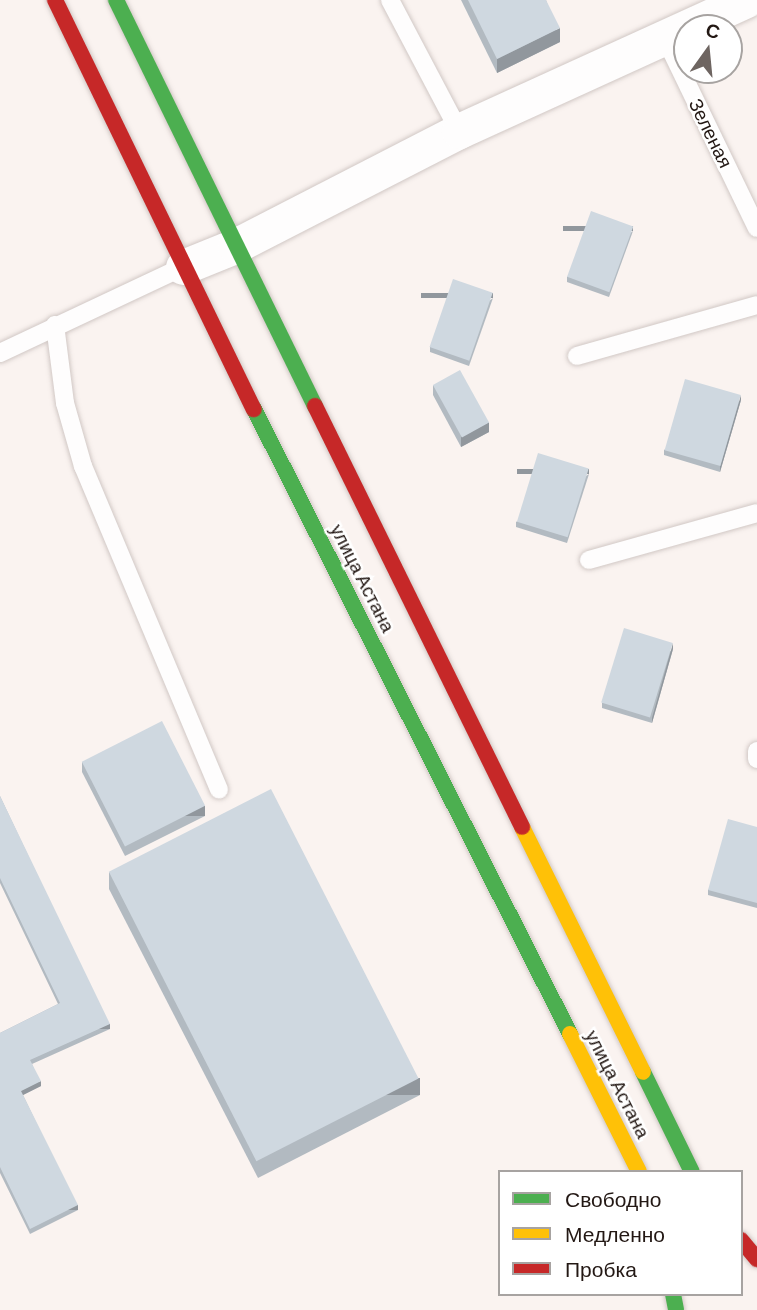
<!DOCTYPE html>
<meta charset="utf-8">
<style>
body{margin:0}
#map{position:relative;width:757px;height:1310px;overflow:hidden;background:#faf3f0;font-family:Barlow,sans-serif}
div>[style]{position:absolute}
[style*='--x']{left:calc(var(--x)*1px);top:calc(var(--y)*1px);width:calc(var(--w)*1px);rotate:calc(var(--a)*1deg)}
.roads{filter:drop-shadow(0 0 2px #d1c8c5) drop-shadow(0 0 2px #d1c8c5)}
.lane>*{height:18px;margin:-9px;padding:0 9px;transform-origin:9px;border-radius:9px;background:#fefdfd}
.street>*{height:35px;margin:-17.5px;padding:0 17.5px;transform-origin:17.5px;border-radius:17.5px;background:#fefdfd}
.fast>*{height:16px;margin:-8px;padding:0 8px;transform-origin:8px;border-radius:8px;background:#4caf50}
.slow>*{height:16px;margin:-8px;padding:0 8px;transform-origin:8px;border-radius:8px;background:#ffc107}
.jam>*{height:16px;margin:-8px;padding:0 8px;transform-origin:8px;border-radius:8px;background:#c62828}
.wall>*{inset:0;background:#b2bac1}
.shaded-wall>*{inset:0;background:#91979d;transform-origin:0 0}
.building>*{inset:0;background:#cfd8e0;transform-origin:0 0}
span{translate:-50% -50%;white-space:nowrap;text-align:center;line-height:1.15;-webkit-text-stroke:5px #fff;paint-order:stroke}
.street-label{font-size:19px;color:#231814}
.legend{position:absolute;left:498px;top:1170px;width:245px;height:126px;box-sizing:border-box;background:#fff;border:2px solid #a7a3a1;margin:0;padding:9px 12px;list-style:none;font-size:21px;color:#231814}
.legend li{display:flex;align-items:center;gap:14px;height:35px}
.legend b{width:35px;border:2px solid #a7a3a1}
.north{position:absolute;left:673px;top:14px;width:70px;height:70px;box-sizing:border-box;background:#fff;border:2px solid #a7a3a1;border-radius:50%;rotate:15deg;font-size:19px;font-weight:700;line-height:28px;text-align:center;color:#231814}
.north::after{content:'';display:block;margin:auto;width:24px;height:32px;background:#6e6561;clip-path:polygon(50% 0,100% 100%,50% 72%,0 100%)}
</style>
<div id="map">
<div class="roads">
<div class="lane">
<i style="--x:390;--y:0;--w:148;--a:62.2"></i>
<i style="--x:665;--y:38;--w:211;--a:64.2"></i>
<i style="--x:55;--y:325;--w:79;--a:82.7"></i>
<i style="--x:65;--y:403;--w:66;--a:74.1"></i>
<i style="--x:83;--y:466;--w:351;--a:67.2"></i>
<i style="--x:0;--y:353;--w:202;--a:-25.2"></i>
<i style="--x:577;--y:356;--w:187;--a:-15.8"></i>
<i style="--x:589;--y:560;--w:174;--a:-15.6"></i>
<i style="--x:757;--y:751;--w:8;--a:90"></i>
</div>
<div class="street">
<i style="--x:183;--y:267;--w:56;--a:-22"></i>
<i style="--x:235;--y:246;--w:252;--a:-27.2"></i>
<i style="--x:459;--y:131;--w:315;--a:-24.5"></i>
</div>
<div class="fast">
<i style="--x:116;--y:0;--w:452;--a:63.9"></i>
<i style="--x:254;--y:409;--w:700;--a:63.18"></i>
<i style="--x:643;--y:1072;--w:111;--a:63.9"></i>
<i style="--x:673;--y:1294;--w:16;--a:79"></i>
</div>
<div class="slow">
<i style="--x:522;--y:827;--w:273;--a:63.7"></i>
<i style="--x:570;--y:1034;--w:154;--a:63.4"></i>
</div>
<div class="jam">
<i style="--x:55;--y:0;--w:455;--a:64.1"></i>
<i style="--x:315;--y:406;--w:469;--a:63.8"></i>
<i style="--x:741;--y:1240;--w:25;--a:50"></i>
</div>
</div>
<div class="wall">
<i style="clip-path:polygon(461px 0,546px 0,560px 42px,497px 73px)"></i>
<i style="clip-path:polygon(633px 231px,609px 297px,567px 282px,567px 277px)"></i>
<i style="clip-path:polygon(493px 298px,469px 366px,430px 352px,430px 347px)"></i>
<i style="clip-path:polygon(433px 385px,489px 432px,461px 447px,433px 395px)"></i>
<i style="clip-path:polygon(741px 400px,720px 472px,664px 455px,664px 450px)"></i>
<i style="clip-path:polygon(589px 474px,567px 543px,516px 527px,516px 522px)"></i>
<i style="clip-path:polygon(673px 649px,652px 723px,602px 708px,602px 703px)"></i>
<i style="clip-path:polygon(82px 762px,205px 816px,125px 856px,82px 772px)"></i>
<i style="clip-path:polygon(0 796px,110px 1029px,32px 1064px,41px 1086px,23px 1095px,78px 1210px,30px 1234px,0 1173px,0 1033px,58px 1004px,0 883px)"></i>
<i style="clip-path:polygon(757px 827px,757px 908px,708px 895px,708px 890px)"></i>
<i style="clip-path:polygon(109px 872px,420px 1095px,258px 1178px,109px 889px)"></i>
</div>
<div class="shaded-wall">
<i style="clip-path:polygon(560px 28px,560px 42px,497px 73px,497px 59px)"></i>
<i style="left:633px;top:226px;width:5px;height:70px;rotate:90deg"></i>
<i style="left:493px;top:293px;width:5px;height:72px;rotate:90deg"></i>
<i style="clip-path:polygon(741px 395px,741px 400px,720px 472px,720px 466px)"></i>
<i style="clip-path:polygon(489px 422px,489px 432px,461px 447px,461px 437px)"></i>
<i style="left:589px;top:469px;width:5px;height:72px;rotate:90deg"></i>
<i style="clip-path:polygon(673px 643px,673px 649px,652px 723px,652px 718px)"></i>
<i style="left:205px;top:806px;width:10px;height:89px;rotate:90deg"></i>
<i style="left:110px;top:1024px;width:5px;height:88px;rotate:90deg"></i>
<i style="left:420px;top:1078px;width:17px;height:182px;rotate:90deg"></i>
<i style="clip-path:polygon(41px 1081px,41px 1086px,21px 1096px,21px 1091px)"></i>
<i style="left:78px;top:1205px;width:5px;height:54px;rotate:90deg"></i>
</div>
<div class="building">
<i style="clip-path:polygon(468px 0,546px 0,560px 28px,497px 59px)"></i>
<i style="left:591px;top:211px;width:45px;height:70px;rotate:20deg"></i>
<i style="left:453px;top:279px;width:42px;height:72px;rotate:19deg"></i>
<i style="left:460px;top:370px;width:60px;height:31px;rotate:61deg"></i>
<i style="left:685px;top:379px;width:58px;height:74px;rotate:16deg"></i>
<i style="left:538px;top:453px;width:53px;height:72px;rotate:17deg"></i>
<i style="left:624px;top:628px;width:51px;height:78px;rotate:17deg"></i>
<i style="left:162px;top:721px;width:95px;height:90px;rotate:63deg"></i>
<i style="left:271px;top:789px;width:325px;height:182px;rotate:63deg"></i>
<i style="clip-path:polygon(0 796px,110px 1024px,30px 1060px,41px 1081px,21px 1091px,78px 1205px,30px 1229px,0 1167px,0 1033px,60px 1003px,0 878px)"></i>
<i style="clip-path:polygon(728px 819px,757px 827px,757px 903px,708px 890px)"></i>
</div>
<div class="street-label">
<span style="left:711px;top:133px;rotate:64deg">Зеленая</span>
<span style="left:363px;top:578px;rotate:63deg">улица Астана</span>
<span style="left:618px;top:1084px;rotate:63deg">улица Астана</span>
</div>
<ul class="legend">
<li><b style="height:9px;background:#4caf50"></b>Свободно</li>
<li><b style="height:9px;background:#ffc107"></b>Медленно</li>
<li><b style="height:9px;background:#c62828"></b>Пробка</li>
</ul>
<div class="north">С</div>
</div>
